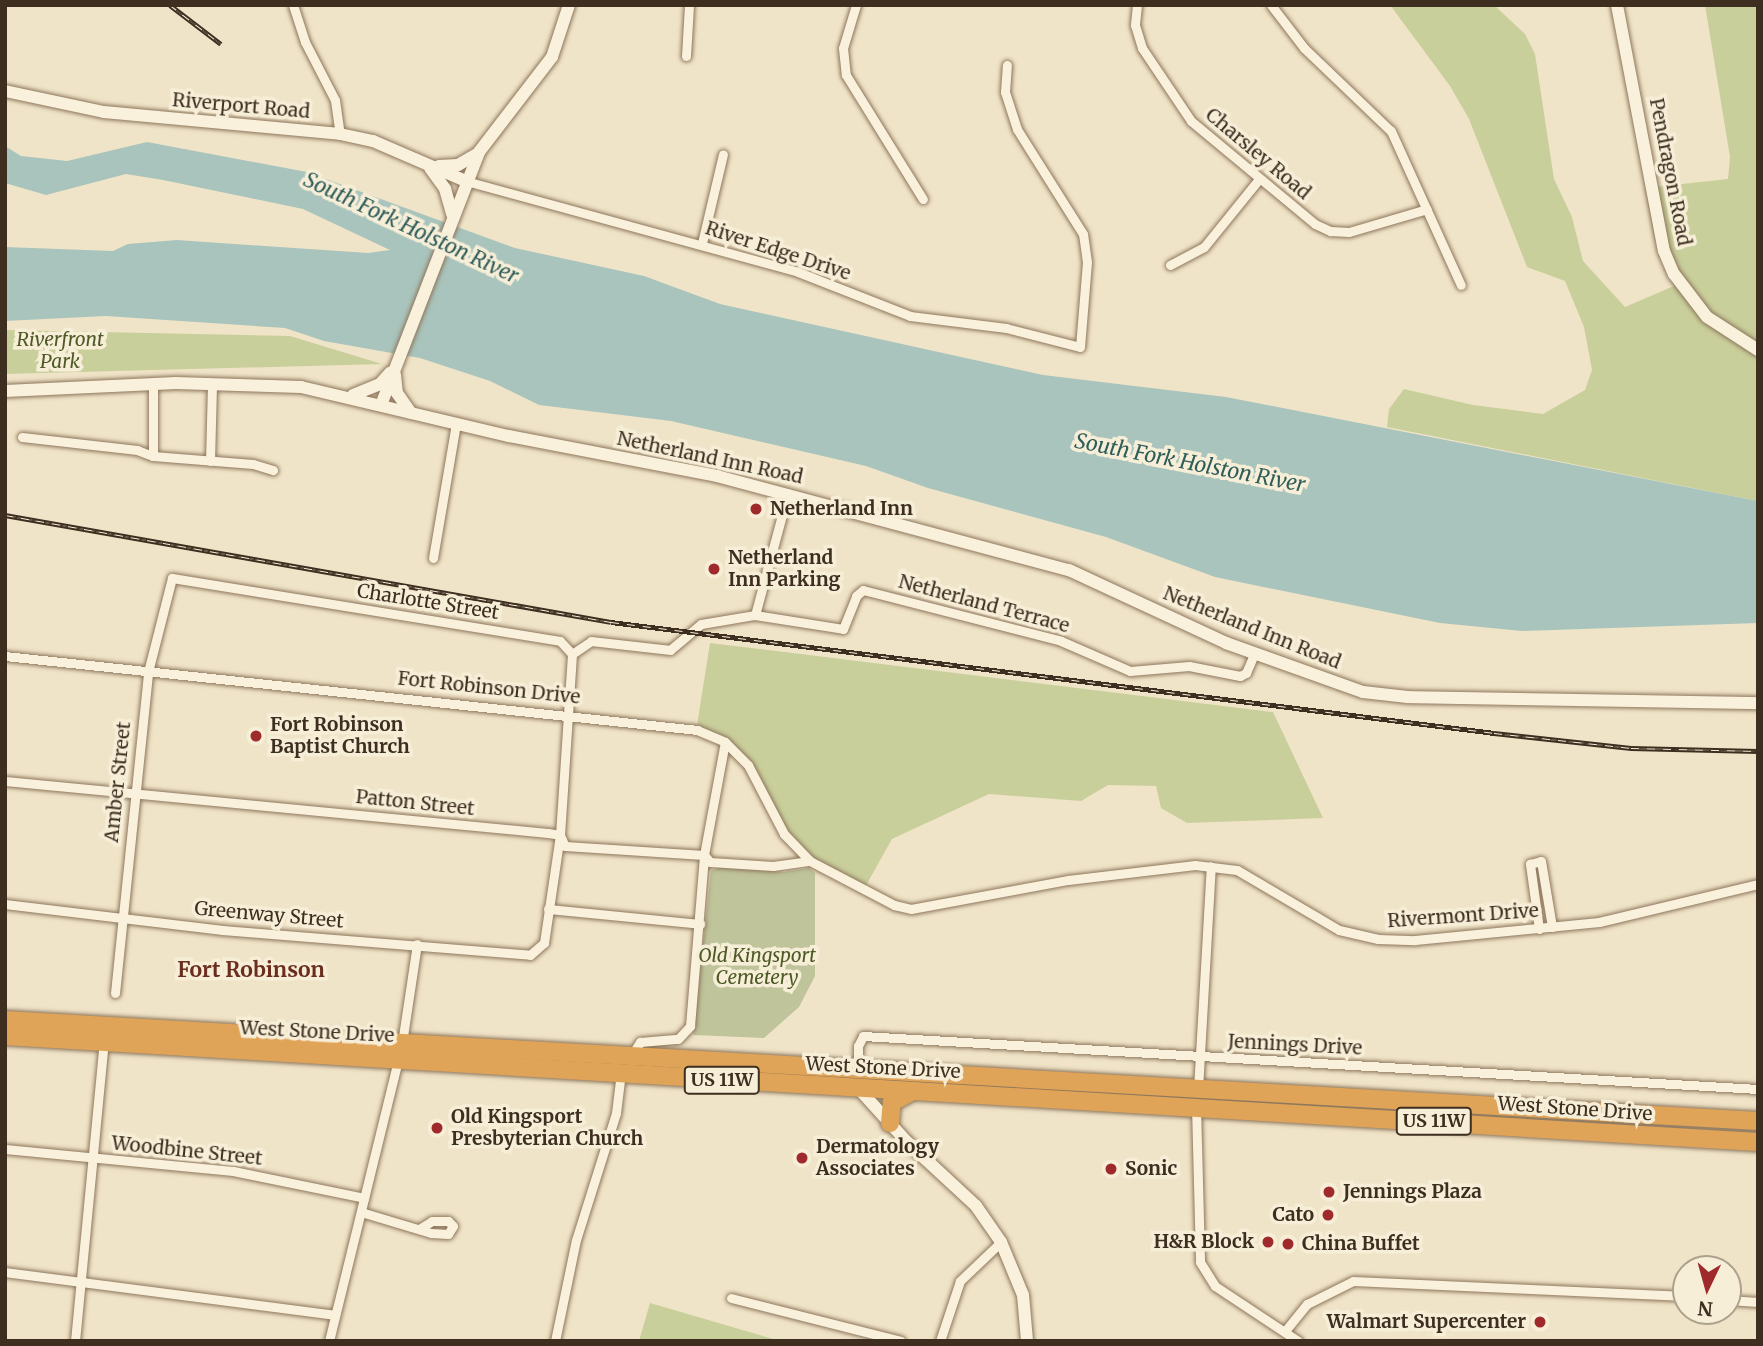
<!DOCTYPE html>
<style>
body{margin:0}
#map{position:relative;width:1763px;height:1346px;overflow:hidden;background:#f0e4c8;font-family:Merriweather,serif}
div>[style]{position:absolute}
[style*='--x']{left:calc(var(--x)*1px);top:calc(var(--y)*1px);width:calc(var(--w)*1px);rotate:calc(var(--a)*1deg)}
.green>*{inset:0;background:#c9cf9b}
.cemetery>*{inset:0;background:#bfc49a}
.water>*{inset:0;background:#a9c4bc}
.roads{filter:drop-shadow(0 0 2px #8d765c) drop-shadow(0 0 2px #8d765c)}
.street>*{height:9px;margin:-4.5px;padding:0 4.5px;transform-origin:4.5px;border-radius:4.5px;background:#faf1dc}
.secondary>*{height:12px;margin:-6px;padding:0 6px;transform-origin:6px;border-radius:6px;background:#faf1dc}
.highway>*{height:18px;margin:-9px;padding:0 9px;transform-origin:9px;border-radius:9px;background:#e0a458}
.rail>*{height:5px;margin-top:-2.5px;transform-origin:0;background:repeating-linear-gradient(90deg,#f7eed8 0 8px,#3d2e20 0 16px);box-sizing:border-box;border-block:2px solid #3d2e20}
.dots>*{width:19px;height:19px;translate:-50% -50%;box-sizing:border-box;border:4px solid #f7eed8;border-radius:50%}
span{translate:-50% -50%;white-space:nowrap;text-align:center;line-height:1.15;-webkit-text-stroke:7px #f7eed8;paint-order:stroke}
.shield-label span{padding:2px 5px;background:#f7eed8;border:2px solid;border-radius:5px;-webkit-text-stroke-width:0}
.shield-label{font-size:18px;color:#3d2e20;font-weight:700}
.street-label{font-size:19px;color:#3d2e20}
.park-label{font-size:19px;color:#4d5a26;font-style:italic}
.poi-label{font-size:19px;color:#3d2e20;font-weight:700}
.left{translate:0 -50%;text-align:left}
.right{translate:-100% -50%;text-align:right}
.water-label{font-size:21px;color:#2f5d5a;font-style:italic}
.neighbourhood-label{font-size:21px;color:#6b2e1e;font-weight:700}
.frame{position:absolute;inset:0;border:7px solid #3d2e20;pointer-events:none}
.north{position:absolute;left:1672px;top:1255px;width:70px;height:70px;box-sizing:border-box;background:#f7eed8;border:2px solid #ada18e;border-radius:50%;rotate:185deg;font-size:19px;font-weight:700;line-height:28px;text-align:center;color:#3d2e20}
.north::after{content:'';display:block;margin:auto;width:24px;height:32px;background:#9e2a2b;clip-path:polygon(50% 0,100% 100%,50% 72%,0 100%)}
</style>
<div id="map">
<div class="green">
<i style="clip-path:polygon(1390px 5px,1494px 5px,1525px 34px,1535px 54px,1554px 179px,1572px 217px,1583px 261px,1625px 307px,1674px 286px,1654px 238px,1645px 188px,1728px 179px,1730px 157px,1705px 5px,1758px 5px,1758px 501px,1387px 427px,1389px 409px,1404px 389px,1473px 405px,1543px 414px,1585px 390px,1592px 370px,1584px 327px,1565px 281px,1527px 267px,1469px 119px,1450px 86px)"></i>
<i style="clip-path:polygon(5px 330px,290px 336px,382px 364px,5px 374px)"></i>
<i style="clip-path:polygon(710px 643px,1273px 712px,1323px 818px,1187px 823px,1161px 808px,1156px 786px,1108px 785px,1081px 801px,989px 794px,892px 839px,864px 889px,796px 848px,748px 765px,725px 742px,697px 725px)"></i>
<i style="clip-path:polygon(650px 1303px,780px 1341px,639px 1341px)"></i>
</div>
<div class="cemetery">
<i style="clip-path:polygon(720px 867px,784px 872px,809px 868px,815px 873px,815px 976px,799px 1007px,764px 1038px,693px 1035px,711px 871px)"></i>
</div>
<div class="water">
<i style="clip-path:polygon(147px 142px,307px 172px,515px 248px,644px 276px,720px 304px,1043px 375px,1226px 397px,1758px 501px,1758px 623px,1522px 631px,1440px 623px,1215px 577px,1106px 537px,928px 488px,866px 466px,671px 421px,539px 405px,490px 381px,420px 358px,324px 341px,285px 328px,106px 316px,5px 321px,5px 247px,113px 251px,128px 244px,177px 240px,368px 253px,390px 250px,303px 209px,163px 180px,126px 174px,46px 195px,5px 183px,5px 146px,21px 156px,67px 161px)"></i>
</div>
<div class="roads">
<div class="street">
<i style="--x:293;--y:5;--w:39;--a:72"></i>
<i style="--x:305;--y:42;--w:65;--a:62.7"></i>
<i style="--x:335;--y:100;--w:34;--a:82"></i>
<i style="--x:856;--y:5;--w:45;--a:106.8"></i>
<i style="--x:843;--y:48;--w:27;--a:84"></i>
<i style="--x:846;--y:75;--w:146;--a:58.2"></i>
<i style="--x:1137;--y:5;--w:20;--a:96"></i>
<i style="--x:1135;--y:25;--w:24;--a:73"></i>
<i style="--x:1142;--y:48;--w:88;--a:56.1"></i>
<i style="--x:1191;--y:121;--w:161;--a:39.7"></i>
<i style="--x:1315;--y:224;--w:17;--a:25"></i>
<i style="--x:1330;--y:231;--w:19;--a:3"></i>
<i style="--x:1349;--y:232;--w:81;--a:-16.4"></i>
<i style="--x:1271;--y:5;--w:54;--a:52.5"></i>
<i style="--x:1304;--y:48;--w:120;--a:43.7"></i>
<i style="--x:1391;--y:131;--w:169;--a:65.6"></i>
<i style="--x:686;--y:56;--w:51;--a:-86.6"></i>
<i style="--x:466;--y:181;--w:344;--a:15.3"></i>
<i style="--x:798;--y:272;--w:120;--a:21.4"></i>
<i style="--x:910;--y:316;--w:97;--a:7.1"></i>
<i style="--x:1006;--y:328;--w:76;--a:14.4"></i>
<i style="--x:1080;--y:347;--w:85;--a:-85.3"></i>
<i style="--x:1087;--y:262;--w:28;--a:-98"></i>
<i style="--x:1083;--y:234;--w:124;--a:-122.2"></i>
<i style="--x:1017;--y:129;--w:39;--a:-108"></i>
<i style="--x:1005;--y:92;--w:27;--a:-86"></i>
<i style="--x:702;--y:243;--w:91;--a:-76.7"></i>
<i style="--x:1170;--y:265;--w:38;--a:-28"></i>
<i style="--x:1204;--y:247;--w:87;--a:-51"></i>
<i style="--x:153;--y:385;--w:71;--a:90"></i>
<i style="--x:22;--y:437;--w:116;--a:6.4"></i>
<i style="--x:137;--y:450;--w:17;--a:21"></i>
<i style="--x:153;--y:456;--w:100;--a:4.6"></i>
<i style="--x:253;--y:464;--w:21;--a:17"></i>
<i style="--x:210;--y:461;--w:78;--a:-88.5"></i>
<i style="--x:433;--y:558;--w:137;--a:-80.3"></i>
<i style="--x:755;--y:615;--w:89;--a:9"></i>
<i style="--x:843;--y:629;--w:35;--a:-68"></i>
<i style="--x:856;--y:596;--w:9;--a:-41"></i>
<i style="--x:863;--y:590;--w:204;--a:14.4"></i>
<i style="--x:1061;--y:641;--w:75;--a:23.5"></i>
<i style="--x:1130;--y:671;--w:59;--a:-4.8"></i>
<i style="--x:1189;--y:666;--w:52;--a:11.1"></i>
<i style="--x:1240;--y:676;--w:7;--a:-27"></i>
<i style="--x:1246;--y:673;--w:21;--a:-67"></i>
<i style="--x:5;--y:656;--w:696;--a:6.1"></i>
<i style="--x:697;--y:730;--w:30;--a:23"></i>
<i style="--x:725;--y:742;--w:33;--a:45"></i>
<i style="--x:748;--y:765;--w:78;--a:62.4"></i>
<i style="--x:784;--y:834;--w:37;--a:46"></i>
<i style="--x:810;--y:861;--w:95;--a:27.6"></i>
<i style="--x:894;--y:905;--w:17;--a:13"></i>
<i style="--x:911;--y:909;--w:160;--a:-10.5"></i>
<i style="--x:1068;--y:880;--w:128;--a:-6.7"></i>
<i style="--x:1195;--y:865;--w:42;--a:6.8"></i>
<i style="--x:1237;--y:870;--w:118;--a:30.5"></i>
<i style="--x:1339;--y:930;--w:40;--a:13"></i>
<i style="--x:1378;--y:939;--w:37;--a:2"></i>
<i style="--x:1415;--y:940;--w:185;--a:-5.6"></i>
<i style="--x:1599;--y:922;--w:163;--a:-13.4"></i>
<i style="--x:5;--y:781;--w:545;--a:5.47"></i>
<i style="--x:548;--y:833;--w:12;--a:9"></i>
<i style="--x:560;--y:835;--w:12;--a:66"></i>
<i style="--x:565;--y:846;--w:139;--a:3.7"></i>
<i style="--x:704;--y:855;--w:9;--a:49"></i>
<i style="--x:710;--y:862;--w:63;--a:3.6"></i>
<i style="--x:773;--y:866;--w:37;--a:-8"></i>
<i style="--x:5;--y:904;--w:219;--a:6.8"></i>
<i style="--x:222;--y:930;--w:309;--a:4.6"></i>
<i style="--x:530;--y:955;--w:18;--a:-41"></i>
<i style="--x:544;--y:943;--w:109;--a:-81.6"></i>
<i style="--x:560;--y:835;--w:181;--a:-86.2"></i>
<i style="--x:548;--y:909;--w:153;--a:5.6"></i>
<i style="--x:1539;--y:929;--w:66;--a:-97.9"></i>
<i style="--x:1530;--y:864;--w:11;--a:-15"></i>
<i style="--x:1541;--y:861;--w:67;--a:80.5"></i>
<i style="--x:115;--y:993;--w:323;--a:-84.1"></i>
<i style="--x:148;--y:672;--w:97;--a:-75.7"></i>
<i style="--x:172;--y:578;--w:393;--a:9.2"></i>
<i style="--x:560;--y:641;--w:18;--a:47"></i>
<i style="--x:572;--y:654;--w:23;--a:-34"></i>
<i style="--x:591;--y:641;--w:80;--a:6.5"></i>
<i style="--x:670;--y:650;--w:40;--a:-40"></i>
<i style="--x:701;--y:624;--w:55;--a:-9.5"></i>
<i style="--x:755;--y:615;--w:126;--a:-74.9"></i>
<i style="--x:402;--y:1043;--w:100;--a:-81.4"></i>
<i style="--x:631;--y:1056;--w:17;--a:-57"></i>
<i style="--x:640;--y:1042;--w:38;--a:-5"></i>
<i style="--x:678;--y:1039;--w:18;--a:-47"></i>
<i style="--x:690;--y:1026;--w:172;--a:-85.3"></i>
<i style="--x:704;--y:855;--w:115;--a:-79.5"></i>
<i style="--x:858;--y:1068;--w:22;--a:-90"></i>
<i style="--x:858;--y:1046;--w:11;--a:-63"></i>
<i style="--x:863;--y:1036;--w:897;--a:3.39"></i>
<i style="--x:1198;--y:1089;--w:223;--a:-86.7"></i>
<i style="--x:1196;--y:1106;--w:156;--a:88.5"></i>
<i style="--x:1200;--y:1262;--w:28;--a:58"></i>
<i style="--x:1215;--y:1286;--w:100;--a:33.5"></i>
<i style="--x:5;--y:1149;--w:229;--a:5.5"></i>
<i style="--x:233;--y:1171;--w:134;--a:11.6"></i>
<i style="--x:361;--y:1212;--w:73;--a:16.7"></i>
<i style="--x:431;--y:1233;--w:17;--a:3"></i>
<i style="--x:448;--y:1234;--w:9;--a:-58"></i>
<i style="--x:453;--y:1226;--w:7;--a:-135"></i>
<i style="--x:448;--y:1221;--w:16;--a:180"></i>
<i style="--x:432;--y:1221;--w:13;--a:148"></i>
<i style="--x:5;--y:1272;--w:333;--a:7.4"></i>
<i style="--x:731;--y:1298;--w:175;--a:14.2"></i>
<i style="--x:1728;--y:1300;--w:30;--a:4"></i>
<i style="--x:1285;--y:1331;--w:35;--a:-51"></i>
<i style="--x:1307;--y:1304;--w:51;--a:-26.6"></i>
<i style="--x:1353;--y:1281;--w:333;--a:2.6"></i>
<i style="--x:75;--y:1341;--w:302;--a:-84.5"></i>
<i style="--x:329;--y:1341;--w:289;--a:-76.2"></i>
<i style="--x:555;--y:1341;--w:103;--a:-78.3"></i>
<i style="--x:576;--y:1240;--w:133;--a:-72.5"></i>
<i style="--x:616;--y:1113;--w:39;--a:-83"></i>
<i style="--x:940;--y:1341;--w:63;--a:-71.6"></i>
<i style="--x:960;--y:1281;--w:57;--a:-43.6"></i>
</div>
<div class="secondary">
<i style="--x:1617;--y:5;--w:250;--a:79.2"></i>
<i style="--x:1664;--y:251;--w:25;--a:67"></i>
<i style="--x:1674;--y:274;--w:54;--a:52.5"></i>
<i style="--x:1707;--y:317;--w:61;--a:32.9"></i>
<i style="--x:5;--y:91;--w:101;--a:12"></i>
<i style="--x:104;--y:112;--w:237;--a:5.3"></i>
<i style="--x:340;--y:134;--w:34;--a:12"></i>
<i style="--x:373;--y:141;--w:101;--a:23.3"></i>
<i style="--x:439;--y:166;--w:19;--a:-3"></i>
<i style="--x:458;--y:165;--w:22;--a:-30"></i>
<i style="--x:430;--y:168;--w:26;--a:54"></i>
<i style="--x:445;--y:189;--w:26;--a:74"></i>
<i style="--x:395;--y:375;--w:18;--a:84"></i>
<i style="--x:397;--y:393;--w:24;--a:55"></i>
<i style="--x:5;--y:391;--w:171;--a:-2.7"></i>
<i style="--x:176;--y:383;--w:125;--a:1.8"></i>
<i style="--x:301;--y:387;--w:214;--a:13.3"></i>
<i style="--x:509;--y:436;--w:212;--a:10.9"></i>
<i style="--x:717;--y:476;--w:364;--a:15"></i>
<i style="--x:1069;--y:570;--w:173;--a:24.9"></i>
<i style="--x:1226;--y:643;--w:145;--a:19.7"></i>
<i style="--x:1363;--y:692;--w:45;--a:6.3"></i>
<i style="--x:1408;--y:697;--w:350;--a:1"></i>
<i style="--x:353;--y:395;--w:29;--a:-22"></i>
<i style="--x:380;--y:384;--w:15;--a:-48"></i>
<i style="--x:381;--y:405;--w:271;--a:-68.8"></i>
<i style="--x:479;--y:152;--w:120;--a:-52.5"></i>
<i style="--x:552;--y:57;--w:55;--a:-71.9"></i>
<i style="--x:858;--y:1088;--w:73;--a:47.8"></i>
<i style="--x:907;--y:1142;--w:94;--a:42.8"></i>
<i style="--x:976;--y:1206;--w:44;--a:55.2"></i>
<i style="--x:1001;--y:1242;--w:57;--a:67.5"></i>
<i style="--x:1023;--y:1295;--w:46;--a:85"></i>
</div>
<div class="highway">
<i style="--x:5;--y:1020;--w:1756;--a:3.3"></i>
<i style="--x:5;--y:1036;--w:1756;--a:3.46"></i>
<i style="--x:890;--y:1123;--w:21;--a:-85"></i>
<i style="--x:892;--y:1102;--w:24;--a:-28"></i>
</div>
</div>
<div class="rail">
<i style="--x:170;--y:5;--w:64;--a:37.4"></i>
<i style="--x:5;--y:515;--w:615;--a:10.01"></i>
<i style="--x:611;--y:622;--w:890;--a:7.16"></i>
<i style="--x:1494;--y:733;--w:138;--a:6.2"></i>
<i style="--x:1631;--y:748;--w:127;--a:1.4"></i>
</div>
<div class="dots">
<i style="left:756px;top:509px;background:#9e2a2b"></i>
<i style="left:714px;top:569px;background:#9e2a2b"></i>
<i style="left:256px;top:736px;background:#9e2a2b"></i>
<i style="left:437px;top:1128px;background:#9e2a2b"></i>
<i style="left:802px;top:1158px;background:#9e2a2b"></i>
<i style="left:1111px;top:1169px;background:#9e2a2b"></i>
<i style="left:1329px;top:1192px;background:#9e2a2b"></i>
<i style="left:1328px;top:1215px;background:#9e2a2b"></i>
<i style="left:1268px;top:1242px;background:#9e2a2b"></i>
<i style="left:1288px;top:1244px;background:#9e2a2b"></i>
<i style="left:1540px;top:1322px;background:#9e2a2b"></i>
</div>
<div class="shield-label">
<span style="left:722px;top:1080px">US 11W</span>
<span style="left:1434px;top:1121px">US 11W</span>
</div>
<div class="street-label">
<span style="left:241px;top:106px;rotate:5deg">Riverport Road</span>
<span style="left:1258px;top:154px;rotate:40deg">Charsley Road</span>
<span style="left:1670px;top:172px;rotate:79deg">Pendragon Road</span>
<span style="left:778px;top:251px;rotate:18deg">River Edge Drive</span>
<span style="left:710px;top:458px;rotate:12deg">Netherland Inn Road</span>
<span style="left:428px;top:602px;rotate:9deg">Charlotte Street</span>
<span style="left:984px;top:604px;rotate:15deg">Netherland Terrace</span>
<span style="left:1252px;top:628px;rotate:22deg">Netherland Inn Road</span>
<span style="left:489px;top:688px;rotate:6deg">Fort Robinson Drive</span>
<span style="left:118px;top:782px;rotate:-84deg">Amber Street</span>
<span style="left:415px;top:803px;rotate:6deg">Patton Street</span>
<span style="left:269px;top:915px;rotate:5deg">Greenway Street</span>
<span style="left:1463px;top:916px;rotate:-4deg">Rivermont Drive</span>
<span style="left:317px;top:1032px;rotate:3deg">West Stone Drive</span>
<span style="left:1295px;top:1045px;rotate:3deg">Jennings Drive</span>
<span style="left:883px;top:1068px;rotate:3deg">West Stone Drive</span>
<span style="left:1575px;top:1109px;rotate:4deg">West Stone Drive</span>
<span style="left:187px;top:1151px;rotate:6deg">Woodbine Street</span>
</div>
<div class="park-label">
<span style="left:60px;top:351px">Riverfront<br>Park</span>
<span style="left:757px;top:967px">Old Kingsport<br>Cemetery</span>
</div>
<div class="poi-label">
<span class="left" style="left:770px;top:509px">Netherland Inn</span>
<span class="left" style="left:728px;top:569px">Netherland<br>Inn Parking</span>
<span class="left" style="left:270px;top:736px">Fort Robinson<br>Baptist Church</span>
<span class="left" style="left:451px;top:1128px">Old Kingsport<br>Presbyterian Church</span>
<span class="left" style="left:816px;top:1158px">Dermatology<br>Associates</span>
<span class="left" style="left:1125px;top:1169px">Sonic</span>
<span class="left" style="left:1343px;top:1192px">Jennings Plaza</span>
<span class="right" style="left:1314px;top:1215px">Cato</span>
<span class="right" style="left:1254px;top:1242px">H&amp;R Block</span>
<span class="left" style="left:1302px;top:1244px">China Buffet</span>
<span class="right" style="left:1526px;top:1322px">Walmart Supercenter</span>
</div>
<div class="water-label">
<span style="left:411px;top:228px;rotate:25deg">South Fork Holston River</span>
<span style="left:1190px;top:463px;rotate:11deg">South Fork Holston River</span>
</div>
<div class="neighbourhood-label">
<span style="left:251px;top:970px">Fort Robinson</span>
</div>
<div class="frame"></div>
<div class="north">N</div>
</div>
